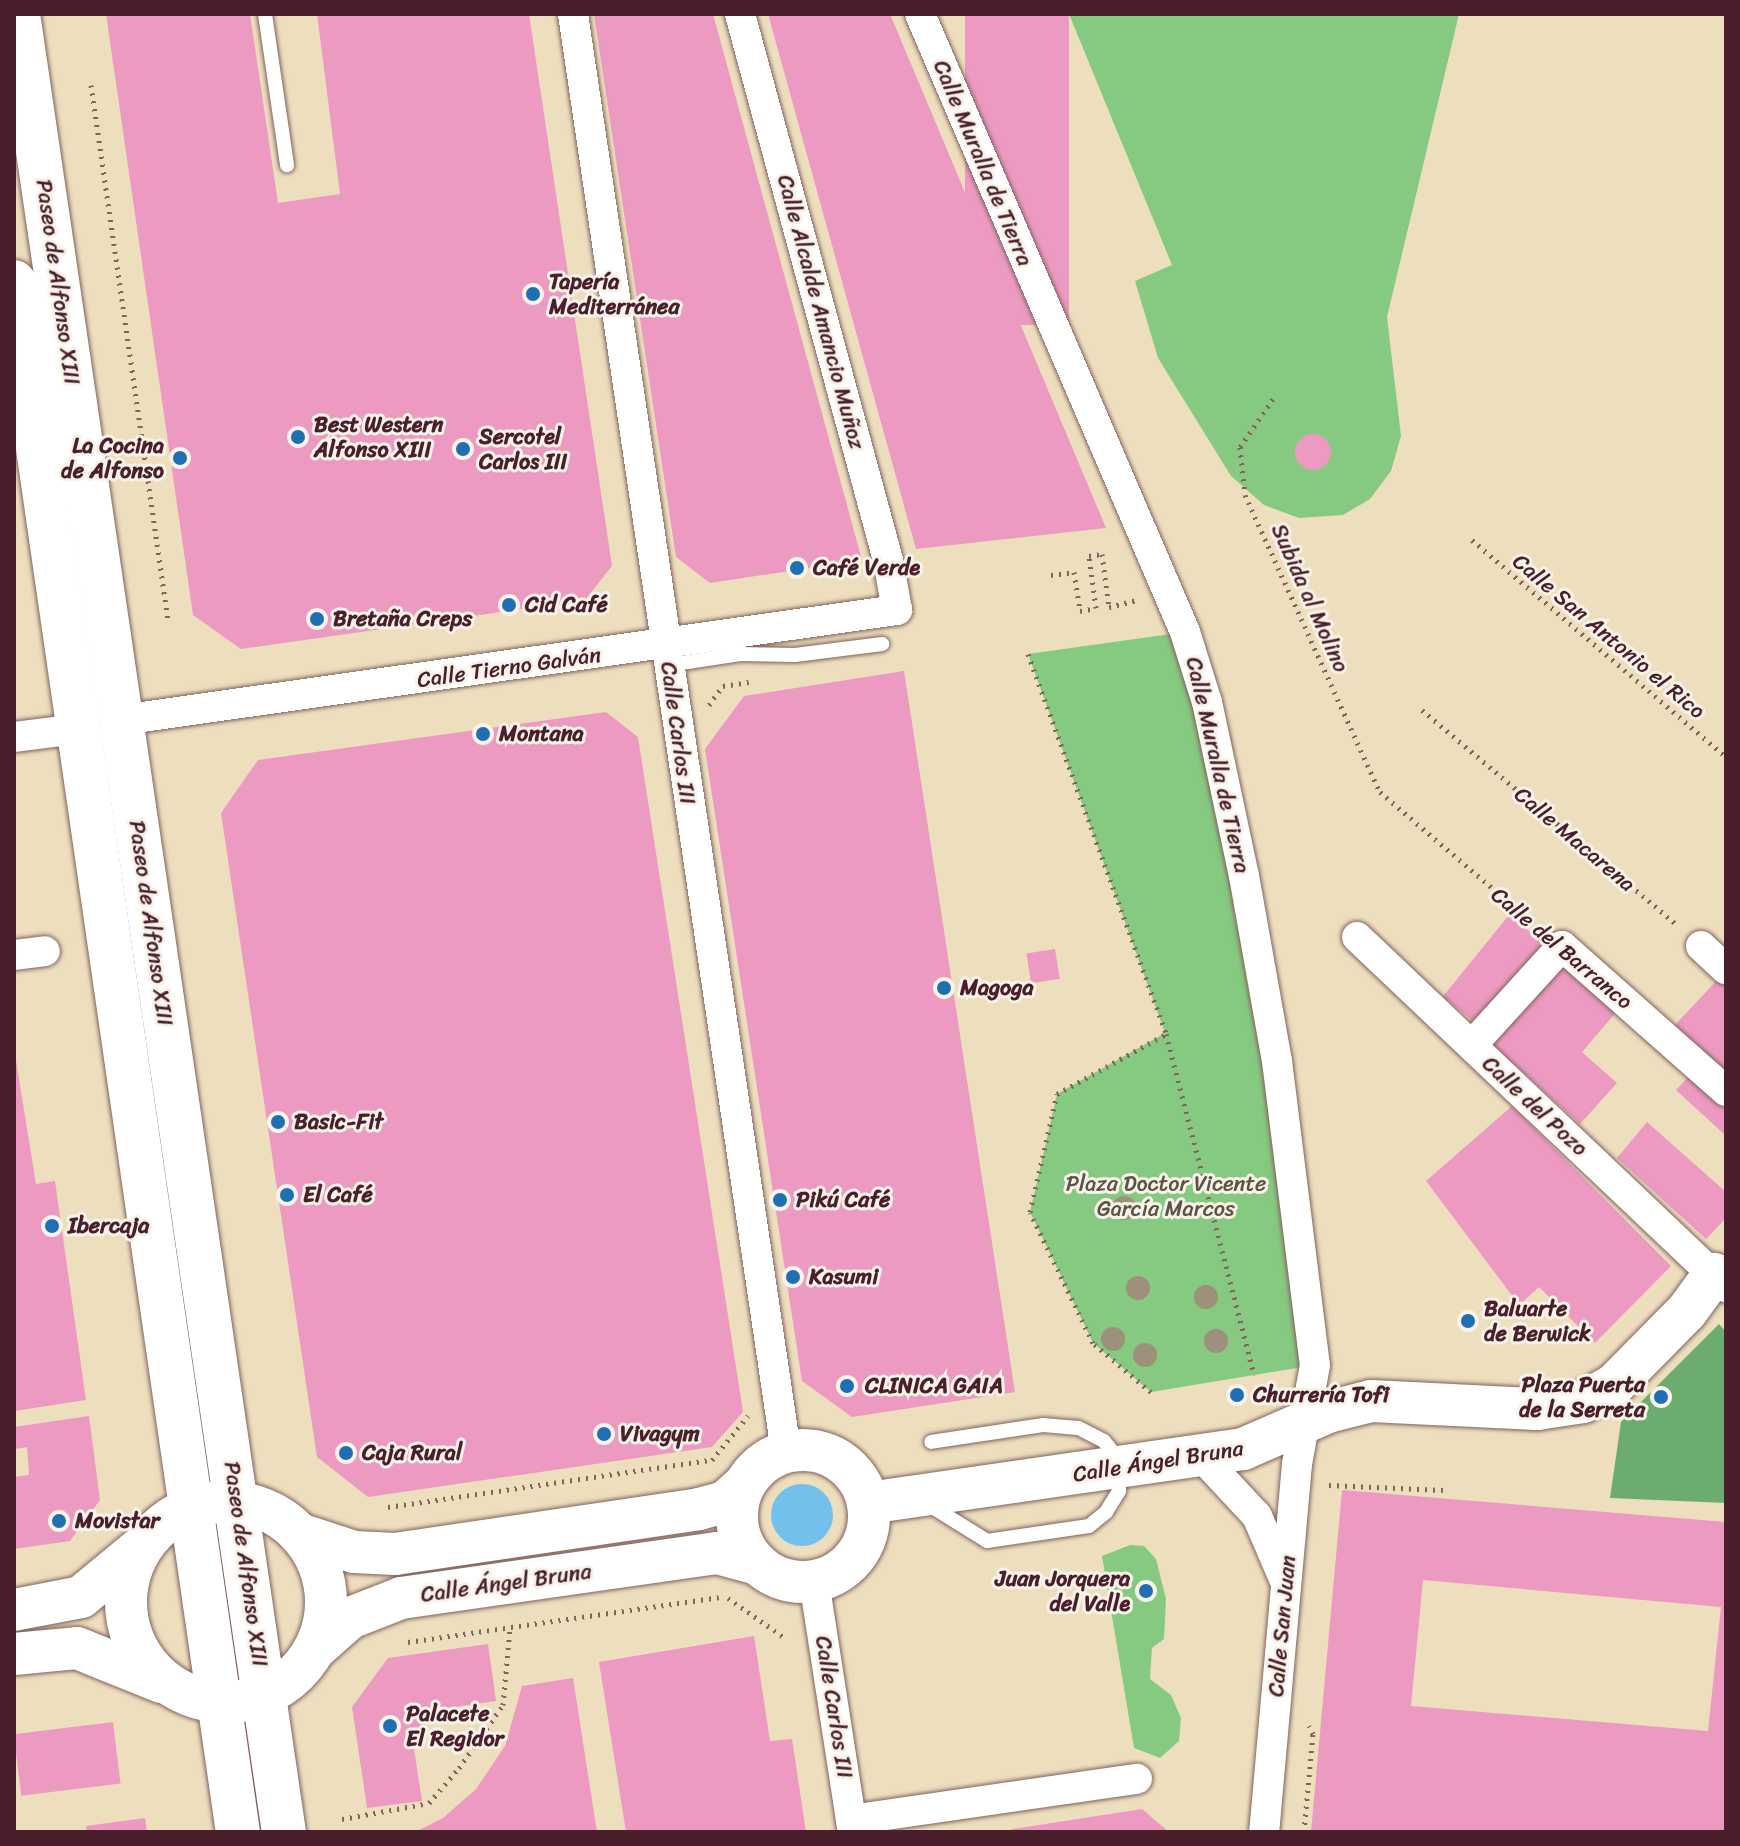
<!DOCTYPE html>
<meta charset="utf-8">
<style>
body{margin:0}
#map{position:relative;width:1740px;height:1846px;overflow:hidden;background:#eddfbe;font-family:Sriracha,sans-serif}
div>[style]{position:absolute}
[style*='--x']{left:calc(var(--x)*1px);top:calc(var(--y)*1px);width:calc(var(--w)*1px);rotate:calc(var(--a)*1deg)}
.green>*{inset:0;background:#86c981}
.forest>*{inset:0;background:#6cad6f}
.water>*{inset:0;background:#72c0ec}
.round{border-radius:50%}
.building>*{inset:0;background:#ec9ac2;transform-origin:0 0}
.path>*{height:5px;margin-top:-2.5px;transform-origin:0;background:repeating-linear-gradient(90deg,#83625e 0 2px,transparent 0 8px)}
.roads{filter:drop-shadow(0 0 2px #83625e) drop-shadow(0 0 2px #83625e)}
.lane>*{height:14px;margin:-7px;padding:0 7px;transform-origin:7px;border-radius:7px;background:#fff}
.street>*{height:30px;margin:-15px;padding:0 15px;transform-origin:15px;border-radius:15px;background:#fff}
.secondary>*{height:42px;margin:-21px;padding:0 21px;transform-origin:21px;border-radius:21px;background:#fff}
.secondary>.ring{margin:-21px;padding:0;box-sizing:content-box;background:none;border:42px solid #fff;border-radius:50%}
.primary>*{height:44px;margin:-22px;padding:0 22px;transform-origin:22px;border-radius:22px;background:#fff}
.trees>*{width:24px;height:24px;margin:-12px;border-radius:50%;background:#9d917b}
.dots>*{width:22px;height:22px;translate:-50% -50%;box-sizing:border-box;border:4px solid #f7f3e8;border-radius:50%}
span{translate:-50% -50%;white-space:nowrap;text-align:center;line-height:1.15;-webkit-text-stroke:6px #f7f3e8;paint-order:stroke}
.street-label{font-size:22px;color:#4a1f2b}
.poi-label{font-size:22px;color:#4a1f2b;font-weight:700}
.left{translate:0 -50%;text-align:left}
.right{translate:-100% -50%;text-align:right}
.park-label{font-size:22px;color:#5c5245}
.frame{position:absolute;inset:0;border:16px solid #4a1f2b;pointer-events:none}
</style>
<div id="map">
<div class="green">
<i style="clip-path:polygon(1069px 14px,1459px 14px,1387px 317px,1401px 436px,1391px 471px,1370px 499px,1343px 515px,1299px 518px,1264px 505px,1231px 476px,1158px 358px,1135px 281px,1172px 265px)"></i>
<i style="clip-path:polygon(1185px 632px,1207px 702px,1315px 1365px,1151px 1392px,1093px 1343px,1030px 1212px,1057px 1094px,1165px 1033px,1028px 654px)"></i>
<i style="clip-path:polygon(1130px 1545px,1144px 1546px,1156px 1559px,1166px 1599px,1164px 1639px,1152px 1648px,1150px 1679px,1171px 1695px,1181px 1718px,1179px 1741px,1160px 1758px,1134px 1748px,1102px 1556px)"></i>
</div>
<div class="forest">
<i style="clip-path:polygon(1719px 1324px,1726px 1332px,1726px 1503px,1610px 1498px,1621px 1422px)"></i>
</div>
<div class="water">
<i class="round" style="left:771px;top:1484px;width:62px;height:62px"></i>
</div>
<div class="building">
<i style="clip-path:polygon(106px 14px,250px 14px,278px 203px,340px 194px,317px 14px,529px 14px,612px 566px,585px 600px,241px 649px,193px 615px)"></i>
<i style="clip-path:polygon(594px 14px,713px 14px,862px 560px,710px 583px,676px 557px)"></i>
<i style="clip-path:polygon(768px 14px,890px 14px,1106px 528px,916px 549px)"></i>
<i style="left:965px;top:14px;width:104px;height:311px"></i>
<i class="round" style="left:1295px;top:434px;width:36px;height:36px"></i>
<i style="clip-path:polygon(904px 671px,1015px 1392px,852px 1417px,802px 1381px,705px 749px,744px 696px)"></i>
<i style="clip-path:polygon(606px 712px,638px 737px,743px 1412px,712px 1447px,368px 1497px,317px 1457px,221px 813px,258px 760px)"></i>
<i style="left:1509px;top:915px;width:46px;height:105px;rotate:39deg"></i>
<i style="left:1055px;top:949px;width:30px;height:29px;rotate:81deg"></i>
<i style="clip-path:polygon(1563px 963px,1618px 1010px,1582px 1052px,1617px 1083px,1580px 1124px,1491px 1043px)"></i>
<i style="clip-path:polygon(1720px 977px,1726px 982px,1726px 1072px,1674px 1026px)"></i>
<i style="clip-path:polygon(14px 1048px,36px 1184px,55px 1181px,86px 1400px,14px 1411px)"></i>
<i style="clip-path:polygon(1692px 1073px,1726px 1104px,1726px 1136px,1676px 1090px)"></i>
<i style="clip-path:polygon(1512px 1106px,1671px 1266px,1595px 1343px,1539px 1287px,1519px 1305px,1426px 1181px)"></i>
<i style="clip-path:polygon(1647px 1122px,1726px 1192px,1726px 1218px,1706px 1239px,1617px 1158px)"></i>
<i style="clip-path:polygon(89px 1416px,100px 1500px,70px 1541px,14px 1549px,14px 1477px,29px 1475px,27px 1447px,15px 1449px,14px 1427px)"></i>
<i style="clip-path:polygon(evenodd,1342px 1490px,1726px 1522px,1726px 1832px,1311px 1832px,1342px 1490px,1423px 1580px,1721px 1607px,1708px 1731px,1411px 1706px,1423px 1580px)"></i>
<i style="clip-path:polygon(754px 1636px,770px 1741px,792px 1739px,806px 1832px,626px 1832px,599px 1662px)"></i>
<i style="clip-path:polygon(488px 1644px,496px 1701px,435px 1710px,413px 1742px,422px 1801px,367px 1808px,352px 1707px,388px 1658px)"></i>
<i style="clip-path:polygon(573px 1678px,597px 1832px,415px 1832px,443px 1818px,476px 1789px,505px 1746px,522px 1686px)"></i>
<i style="left:113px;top:1722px;width:62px;height:100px;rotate:83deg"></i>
<i style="clip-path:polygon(1142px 1809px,1169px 1832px,1012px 1832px,1012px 1829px)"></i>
<i style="clip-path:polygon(145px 1818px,147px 1832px,87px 1832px,86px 1826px)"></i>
</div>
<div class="path">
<i style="--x:91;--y:85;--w:541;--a:81.81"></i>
<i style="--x:1273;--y:399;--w:58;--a:124.5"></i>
<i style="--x:1240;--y:447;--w:48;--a:84.1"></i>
<i style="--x:1245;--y:495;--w:326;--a:65.6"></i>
<i style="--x:1380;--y:792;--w:206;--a:40.5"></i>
<i style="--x:1472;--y:540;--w:334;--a:40.5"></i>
<i style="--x:1051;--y:575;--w:23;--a:-7"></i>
<i style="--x:1074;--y:572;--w:39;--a:81"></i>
<i style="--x:1080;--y:611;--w:16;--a:-11"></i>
<i style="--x:1096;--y:608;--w:52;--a:-97.7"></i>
<i style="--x:1089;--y:556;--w:13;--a:-9"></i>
<i style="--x:1102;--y:554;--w:53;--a:82.5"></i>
<i style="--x:1109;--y:607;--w:29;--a:-14"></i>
<i style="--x:1028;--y:654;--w:404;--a:70"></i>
<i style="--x:1166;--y:1034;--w:352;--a:75.5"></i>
<i style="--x:709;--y:705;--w:24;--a:-54"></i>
<i style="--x:723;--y:686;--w:26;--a:-9"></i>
<i style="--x:1422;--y:710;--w:334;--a:40.1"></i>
<i style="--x:1151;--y:1392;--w:76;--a:-139.8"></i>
<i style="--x:1093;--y:1343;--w:145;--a:-115.7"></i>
<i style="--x:1030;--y:1212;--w:121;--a:-77.1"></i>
<i style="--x:1057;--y:1094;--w:124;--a:-28.8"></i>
<i style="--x:1329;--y:1485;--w:114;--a:2.5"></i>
<i style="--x:388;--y:1507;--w:327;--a:-8.3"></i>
<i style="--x:712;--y:1460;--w:57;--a:-50.7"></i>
<i style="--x:728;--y:1598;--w:70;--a:35.1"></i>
<i style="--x:408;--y:1642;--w:314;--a:-8.2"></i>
<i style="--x:342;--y:1819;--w:88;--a:-10.4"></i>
<i style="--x:429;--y:1803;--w:46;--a:-49.4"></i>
<i style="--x:459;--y:1768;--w:77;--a:-55.1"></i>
<i style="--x:503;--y:1705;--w:77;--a:-84.8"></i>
<i style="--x:1304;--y:1832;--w:98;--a:-84.8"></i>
<i style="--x:1313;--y:1734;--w:9;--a:-117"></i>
</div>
<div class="roads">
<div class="lane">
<i style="--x:265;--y:14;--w:153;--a:81.7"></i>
<i style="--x:668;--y:665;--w:73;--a:-8.7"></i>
<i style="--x:740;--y:654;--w:55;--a:1"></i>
<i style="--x:795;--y:655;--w:88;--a:-7.2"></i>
<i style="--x:926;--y:1503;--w:72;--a:31.9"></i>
<i style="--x:987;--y:1541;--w:103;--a:-8.4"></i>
<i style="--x:1089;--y:1526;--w:22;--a:-39"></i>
<i style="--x:1106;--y:1512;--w:25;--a:-58"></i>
<i style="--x:1119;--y:1491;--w:35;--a:-95"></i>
<i style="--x:1116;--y:1456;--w:19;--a:-129"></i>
<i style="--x:1104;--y:1441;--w:29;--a:-153"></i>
<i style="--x:1078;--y:1428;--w:35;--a:-175"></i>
<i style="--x:1043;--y:1425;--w:113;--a:171.4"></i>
</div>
<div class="street">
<i style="--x:573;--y:14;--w:1454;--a:81.57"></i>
<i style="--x:920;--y:14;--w:672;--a:66.79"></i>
<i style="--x:1185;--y:632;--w:73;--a:72.6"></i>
<i style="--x:1207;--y:702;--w:178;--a:78"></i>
<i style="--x:1244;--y:876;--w:188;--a:79.9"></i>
<i style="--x:1277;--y:1061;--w:306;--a:82.9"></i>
<i style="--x:1315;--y:1365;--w:101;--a:100.3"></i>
<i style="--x:1297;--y:1464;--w:369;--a:95.1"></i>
<i style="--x:121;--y:720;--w:784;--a:-8.07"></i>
<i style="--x:897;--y:610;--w:51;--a:-100.2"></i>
<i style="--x:888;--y:560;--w:566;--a:-105.17"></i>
<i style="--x:14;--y:737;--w:64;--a:-7.2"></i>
<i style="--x:1357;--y:937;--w:509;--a:43.49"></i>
<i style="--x:1701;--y:946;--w:34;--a:43"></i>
<i style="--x:14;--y:955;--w:31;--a:-7"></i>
<i style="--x:1472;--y:1045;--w:134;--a:-47.7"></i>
<i style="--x:1562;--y:946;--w:219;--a:41.5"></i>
<i style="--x:1201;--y:1456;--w:82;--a:47"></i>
<i style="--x:1257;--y:1516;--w:69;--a:66.8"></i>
<i style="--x:814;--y:1581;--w:254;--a:81.2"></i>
<i style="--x:851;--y:1820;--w:289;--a:-8.2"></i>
</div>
<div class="secondary">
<i class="ring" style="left:737px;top:1450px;width:90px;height:90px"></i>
<i class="ring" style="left:126px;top:1502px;width:158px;height:158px"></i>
<i style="--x:868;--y:1503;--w:379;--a:-8.2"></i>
<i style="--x:1243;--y:1449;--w:93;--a:-23.5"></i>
<i style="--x:1328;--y:1412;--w:44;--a:-14.3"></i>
<i style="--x:1371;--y:1401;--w:166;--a:2.8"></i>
<i style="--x:1537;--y:1409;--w:47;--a:-8.7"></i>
<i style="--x:1583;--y:1402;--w:35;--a:-29"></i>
<i style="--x:1614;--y:1385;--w:104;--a:-45.4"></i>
<i style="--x:1687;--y:1311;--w:46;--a:-53.9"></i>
<i style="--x:299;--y:1534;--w:58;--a:18.1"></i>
<i style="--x:354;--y:1552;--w:41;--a:2.8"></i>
<i style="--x:395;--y:1554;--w:307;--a:-8.4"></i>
<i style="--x:699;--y:1509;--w:27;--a:-15"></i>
<i style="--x:725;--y:1502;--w:25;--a:-42"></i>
<i style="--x:14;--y:1610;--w:68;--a:-11"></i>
<i style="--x:81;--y:1597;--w:75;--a:-39.6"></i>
<i style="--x:315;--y:1649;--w:47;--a:-41.5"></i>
<i style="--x:350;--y:1618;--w:55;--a:-21.4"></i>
<i style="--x:401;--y:1598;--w:319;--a:-8.1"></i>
<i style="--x:717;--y:1553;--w:42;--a:15"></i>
<i style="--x:14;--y:1654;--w:63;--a:-5.4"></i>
<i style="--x:77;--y:1648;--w:91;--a:22"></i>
</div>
<div class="primary">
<i style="--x:18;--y:14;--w:1837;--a:81.68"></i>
<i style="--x:14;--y:282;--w:1566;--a:81.78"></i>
</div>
</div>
<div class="trees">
<i style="left:1124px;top:1208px"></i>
<i style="left:1138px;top:1288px"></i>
<i style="left:1206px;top:1297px"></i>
<i style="left:1113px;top:1339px"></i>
<i style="left:1216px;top:1341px"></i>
<i style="left:1145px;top:1355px"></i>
</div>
<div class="dots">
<i style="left:533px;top:294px;background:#1f6fb2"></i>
<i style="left:298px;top:437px;background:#1f6fb2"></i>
<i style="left:463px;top:449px;background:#1f6fb2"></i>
<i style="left:180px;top:458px;background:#1f6fb2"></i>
<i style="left:797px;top:568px;background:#1f6fb2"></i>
<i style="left:509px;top:605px;background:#1f6fb2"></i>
<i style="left:317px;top:619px;background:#1f6fb2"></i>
<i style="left:483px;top:734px;background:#1f6fb2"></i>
<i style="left:944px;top:988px;background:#1f6fb2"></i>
<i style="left:278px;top:1122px;background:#1f6fb2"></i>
<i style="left:287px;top:1195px;background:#1f6fb2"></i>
<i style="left:780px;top:1200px;background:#1f6fb2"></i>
<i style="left:52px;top:1226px;background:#1f6fb2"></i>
<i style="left:793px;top:1277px;background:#1f6fb2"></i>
<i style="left:1468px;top:1321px;background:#1f6fb2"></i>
<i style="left:847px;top:1386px;background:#1f6fb2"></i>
<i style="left:1237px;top:1395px;background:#1f6fb2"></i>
<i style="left:1661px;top:1397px;background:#1f6fb2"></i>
<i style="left:604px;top:1434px;background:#1f6fb2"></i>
<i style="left:346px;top:1453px;background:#1f6fb2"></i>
<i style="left:59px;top:1521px;background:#1f6fb2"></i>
<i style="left:1146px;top:1591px;background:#1f6fb2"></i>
<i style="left:390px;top:1726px;background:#1f6fb2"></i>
</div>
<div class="street-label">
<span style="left:983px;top:163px;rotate:67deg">Calle Muralla de Tierra</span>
<span style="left:58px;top:282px;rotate:82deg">Paseo de Alfonso XIII</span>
<span style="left:821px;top:312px;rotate:75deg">Calle Alcalde Amancio Muñoz</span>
<span style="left:1310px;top:598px;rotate:66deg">Subida al Molino</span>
<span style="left:1609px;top:636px;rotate:40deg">Calle San Antonio el Rico</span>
<span style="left:509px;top:667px;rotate:-8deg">Calle Tierno Galván</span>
<span style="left:678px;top:733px;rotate:82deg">Calle Carlos III</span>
<span style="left:1218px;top:765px;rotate:77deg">Calle Muralla de Tierra</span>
<span style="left:1575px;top:839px;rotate:40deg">Calle Macarena</span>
<span style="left:151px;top:923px;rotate:82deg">Paseo de Alfonso XIII</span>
<span style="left:1562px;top:948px;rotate:40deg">Calle del Barranco</span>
<span style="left:1535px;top:1106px;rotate:43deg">Calle del Pozo</span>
<span style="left:1158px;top:1461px;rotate:-9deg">Calle Ángel Bruna</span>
<span style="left:246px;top:1564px;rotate:82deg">Paseo de Alfonso XIII</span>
<span style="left:506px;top:1583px;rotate:-8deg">Calle Ángel Bruna</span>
<span style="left:1282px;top:1626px;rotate:-85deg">Calle San Juan</span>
<span style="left:834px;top:1707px;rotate:81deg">Calle Carlos III</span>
</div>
<div class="poi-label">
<span class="left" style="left:549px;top:294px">Tapería<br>Mediterránea</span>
<span class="left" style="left:314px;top:437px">Best Western<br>Alfonso XIII</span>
<span class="left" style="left:479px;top:449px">Sercotel<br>Carlos III</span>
<span class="right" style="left:164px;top:458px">La Cocina<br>de Alfonso</span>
<span class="left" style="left:813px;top:568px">Café Verde</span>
<span class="left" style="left:525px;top:605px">Cid Café</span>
<span class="left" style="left:333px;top:619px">Bretaña Creps</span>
<span class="left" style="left:499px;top:734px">Montana</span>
<span class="left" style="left:960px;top:988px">Magoga</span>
<span class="left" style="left:294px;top:1122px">Basic-Fit</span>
<span class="left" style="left:303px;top:1195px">El Café</span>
<span class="left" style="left:796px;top:1200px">Pikú Café</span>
<span class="left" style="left:68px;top:1226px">Ibercaja</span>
<span class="left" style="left:809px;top:1277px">Kasumi</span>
<span class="left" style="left:1484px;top:1321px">Baluarte<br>de Berwick</span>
<span class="right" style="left:1645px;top:1397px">Plaza Puerta<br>de la Serreta</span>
<span class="left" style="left:865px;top:1386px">CLINICA GAIA</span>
<span class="left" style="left:1253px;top:1395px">Churrería Tofi</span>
<span class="left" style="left:620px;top:1434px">Vivagym</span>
<span class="left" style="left:362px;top:1453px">Caja Rural</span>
<span class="left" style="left:75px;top:1521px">Movistar</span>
<span class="right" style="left:1130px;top:1591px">Juan Jorquera<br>del Valle</span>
<span class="left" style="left:406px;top:1726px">Palacete<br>El Regidor</span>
</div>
<div class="park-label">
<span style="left:1166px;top:1196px">Plaza Doctor Vicente<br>García Marcos</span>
</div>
<div class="frame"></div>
</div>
